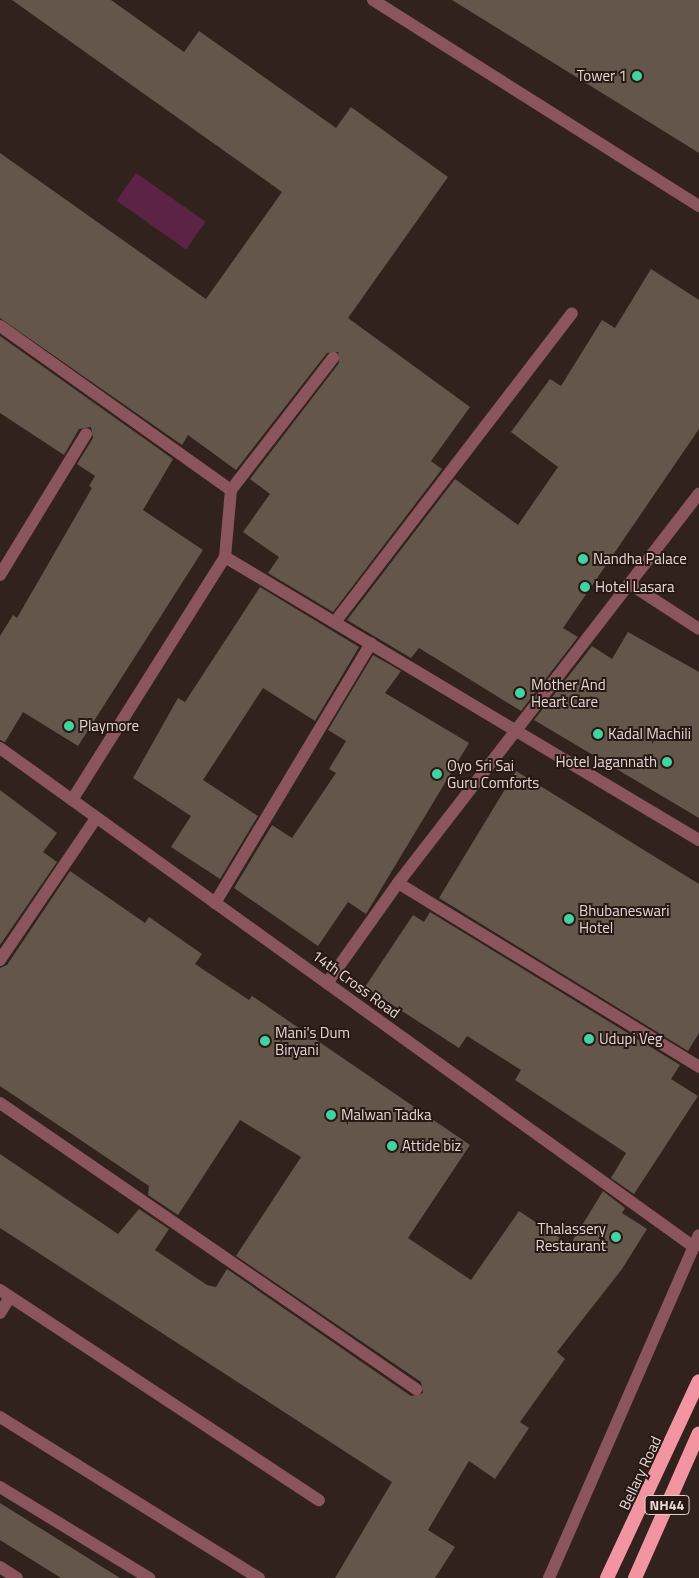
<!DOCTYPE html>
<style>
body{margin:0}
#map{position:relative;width:699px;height:1578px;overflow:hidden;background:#32221d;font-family:"Titillium Web",sans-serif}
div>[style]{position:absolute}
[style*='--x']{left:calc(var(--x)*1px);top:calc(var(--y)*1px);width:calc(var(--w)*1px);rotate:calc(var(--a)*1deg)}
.water>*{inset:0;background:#5c2347;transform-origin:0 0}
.building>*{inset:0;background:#64564a}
.service>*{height:12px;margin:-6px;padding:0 6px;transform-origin:6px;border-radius:6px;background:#8a555d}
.minor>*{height:12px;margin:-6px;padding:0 6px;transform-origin:6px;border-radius:6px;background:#8a555d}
.tertiary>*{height:12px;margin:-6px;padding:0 6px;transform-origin:6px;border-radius:6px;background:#8a555d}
.trunk>*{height:14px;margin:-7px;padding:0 7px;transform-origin:7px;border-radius:7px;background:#f294a2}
.dots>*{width:14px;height:14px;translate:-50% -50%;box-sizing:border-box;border:2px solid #271814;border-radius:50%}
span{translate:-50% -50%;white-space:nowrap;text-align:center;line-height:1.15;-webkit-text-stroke:4px #271814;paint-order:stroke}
.shield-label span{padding:1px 4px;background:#271814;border:1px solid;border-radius:4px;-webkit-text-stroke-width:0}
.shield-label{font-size:14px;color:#e3d8d5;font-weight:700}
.poi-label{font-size:15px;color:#e3d8d5}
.right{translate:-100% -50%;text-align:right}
.left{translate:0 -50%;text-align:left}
.street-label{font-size:15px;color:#e3d8d5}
</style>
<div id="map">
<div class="water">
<i style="left:136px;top:173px;width:85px;height:34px;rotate:35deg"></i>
</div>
<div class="building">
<i style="clip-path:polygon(12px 0,111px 0,184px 52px,199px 31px,336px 128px,351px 107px,448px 177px,348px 318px,470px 407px,431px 461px,442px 469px,333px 612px,268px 573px,279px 557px,243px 532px,270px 494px,250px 479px,339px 363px,338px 352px,327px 353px,236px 470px,188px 435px,182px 445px,0 318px,0 153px,206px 299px,282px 192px)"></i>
<i style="clip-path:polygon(452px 0,699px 0,699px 153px)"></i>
<i style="clip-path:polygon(651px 269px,699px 300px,699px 429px,563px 628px,578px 637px,521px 711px,419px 648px,411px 658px,347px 620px,455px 479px,518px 525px,558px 467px,511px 432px,550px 379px,561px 386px,602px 320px,615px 328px)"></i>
<i style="clip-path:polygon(0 336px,173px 459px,143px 510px,203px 550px,78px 746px,23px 712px,5px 742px,0 740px,0 636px,13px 615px,17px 618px,92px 488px,89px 486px,95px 476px,77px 464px,93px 438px,91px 427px,79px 429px,64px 455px,0 413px)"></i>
<i style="clip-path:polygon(260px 587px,359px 647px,315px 721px,263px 688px,203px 780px,258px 816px,220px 879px,171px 847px,191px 816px,133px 778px,178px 698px,185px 702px)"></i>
<i style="clip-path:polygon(628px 632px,699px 672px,699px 818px,534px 720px,592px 646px,612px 659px)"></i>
<i style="clip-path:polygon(373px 655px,401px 671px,385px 693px,469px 743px,366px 914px,348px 902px,318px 946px,234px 888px,272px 825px,292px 838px,336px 773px,329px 769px,346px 741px,328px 730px)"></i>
<i style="clip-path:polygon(516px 771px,699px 884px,699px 1033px,688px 1051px,439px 898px)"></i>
<i style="clip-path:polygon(0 790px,57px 833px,43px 852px,57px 862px,0 945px)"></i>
<i style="clip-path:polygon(70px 871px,145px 923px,149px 917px,202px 954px,195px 964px,249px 1000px,252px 996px,470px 1145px,408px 1238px,471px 1280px,519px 1211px,570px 1245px,603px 1191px,625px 1208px,622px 1213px,647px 1229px,622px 1269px,557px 1352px,565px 1359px,520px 1422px,529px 1428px,495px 1479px,469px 1461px,428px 1530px,455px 1547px,435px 1578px,335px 1578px,392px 1482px,0 1228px,0 1154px,118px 1234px,139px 1209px,169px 1229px,155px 1250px,207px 1285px,216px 1287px,227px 1269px,411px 1396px,423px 1393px,421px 1382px,236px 1256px,301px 1157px,240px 1120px,178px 1215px,148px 1195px,149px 1186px,0 1086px,0 968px,7px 965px)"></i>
<i style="clip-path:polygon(430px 912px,680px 1065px,671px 1079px,698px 1096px,634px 1194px,611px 1178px,626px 1153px,515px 1080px,521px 1070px,467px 1036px,459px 1048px,365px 987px,413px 915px,424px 922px)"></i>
<i style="clip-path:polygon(0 1503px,120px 1578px,61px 1578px,0 1540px)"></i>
</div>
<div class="service">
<i style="--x:373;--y:0;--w:386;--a:32.3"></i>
<i style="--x:0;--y:326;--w:283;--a:35.4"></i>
<i style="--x:231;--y:490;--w:67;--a:95.1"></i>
<i style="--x:231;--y:490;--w:167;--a:-52.3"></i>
<i style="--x:0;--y:1290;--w:382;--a:33.4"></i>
<i style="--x:0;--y:1313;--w:19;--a:-58"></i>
<i style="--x:0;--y:1417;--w:305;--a:31.9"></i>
<i style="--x:0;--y:1487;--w:175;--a:31.4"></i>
<i style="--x:0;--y:1567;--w:20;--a:33"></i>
</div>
<div class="minor">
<i style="--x:0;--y:575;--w:165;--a:-58.6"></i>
<i style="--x:630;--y:584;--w:82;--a:33.1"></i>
<i style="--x:335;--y:622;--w:389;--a:-52.5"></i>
<i style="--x:72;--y:800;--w:287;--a:-57.8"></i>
<i style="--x:225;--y:557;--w:552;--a:30.84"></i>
<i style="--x:398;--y:883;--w:353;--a:31.4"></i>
<i style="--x:215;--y:903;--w:303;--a:-59"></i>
<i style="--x:0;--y:960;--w:171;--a:-55.9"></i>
<i style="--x:327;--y:983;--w:123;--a:-54.6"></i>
<i style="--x:398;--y:883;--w:492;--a:-52.3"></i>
<i style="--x:0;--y:1103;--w:505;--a:34.51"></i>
</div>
<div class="tertiary">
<i style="--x:0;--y:748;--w:855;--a:35.72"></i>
<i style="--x:549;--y:1578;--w:374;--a:-66.4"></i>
</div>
<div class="trunk">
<i style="--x:607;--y:1578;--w:217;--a:-65"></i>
<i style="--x:635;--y:1578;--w:158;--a:-66.2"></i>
</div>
<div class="dots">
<i style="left:637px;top:76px;background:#41d4a1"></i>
<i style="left:583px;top:559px;background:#41d4a1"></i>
<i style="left:585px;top:587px;background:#41d4a1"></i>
<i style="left:520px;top:693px;background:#41d4a1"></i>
<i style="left:69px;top:726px;background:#41d4a1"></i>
<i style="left:598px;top:734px;background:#41d4a1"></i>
<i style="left:667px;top:762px;background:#41d4a1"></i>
<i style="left:437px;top:774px;background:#41d4a1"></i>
<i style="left:569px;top:919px;background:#41d4a1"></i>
<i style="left:589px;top:1039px;background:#41d4a1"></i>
<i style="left:265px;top:1041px;background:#41d4a1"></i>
<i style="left:331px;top:1115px;background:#41d4a1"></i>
<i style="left:392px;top:1146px;background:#41d4a1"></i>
<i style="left:616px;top:1237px;background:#41d4a1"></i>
</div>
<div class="shield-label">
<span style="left:667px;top:1505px">NH44</span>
</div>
<div class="poi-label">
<span class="right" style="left:627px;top:76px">Tower 1</span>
<span class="left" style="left:593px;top:559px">Nandha Palace</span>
<span class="left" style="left:595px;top:587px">Hotel Lasara</span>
<span class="left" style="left:531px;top:693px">Mother And<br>Heart Care</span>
<span class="left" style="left:79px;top:726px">Playmore</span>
<span class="left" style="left:608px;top:734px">Kadal Machili</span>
<span class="right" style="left:657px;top:762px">Hotel Jagannath</span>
<span class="left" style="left:447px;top:774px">Oyo Sri Sai<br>Guru Comforts</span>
<span class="left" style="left:579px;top:919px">Bhubaneswari<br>Hotel</span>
<span class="left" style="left:275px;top:1041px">Mani's Dum<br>Biryani</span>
<span class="left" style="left:599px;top:1039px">Udupi Veg</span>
<span class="left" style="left:341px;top:1115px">Malwan Tadka</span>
<span class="left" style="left:402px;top:1146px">Attide biz</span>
<span class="right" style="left:606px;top:1237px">Thalassery<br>Restaurant</span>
</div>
<div class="street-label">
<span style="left:356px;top:984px;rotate:36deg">14th Cross Road</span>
<span style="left:640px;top:1473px;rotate:-65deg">Bellary Road</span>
</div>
</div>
